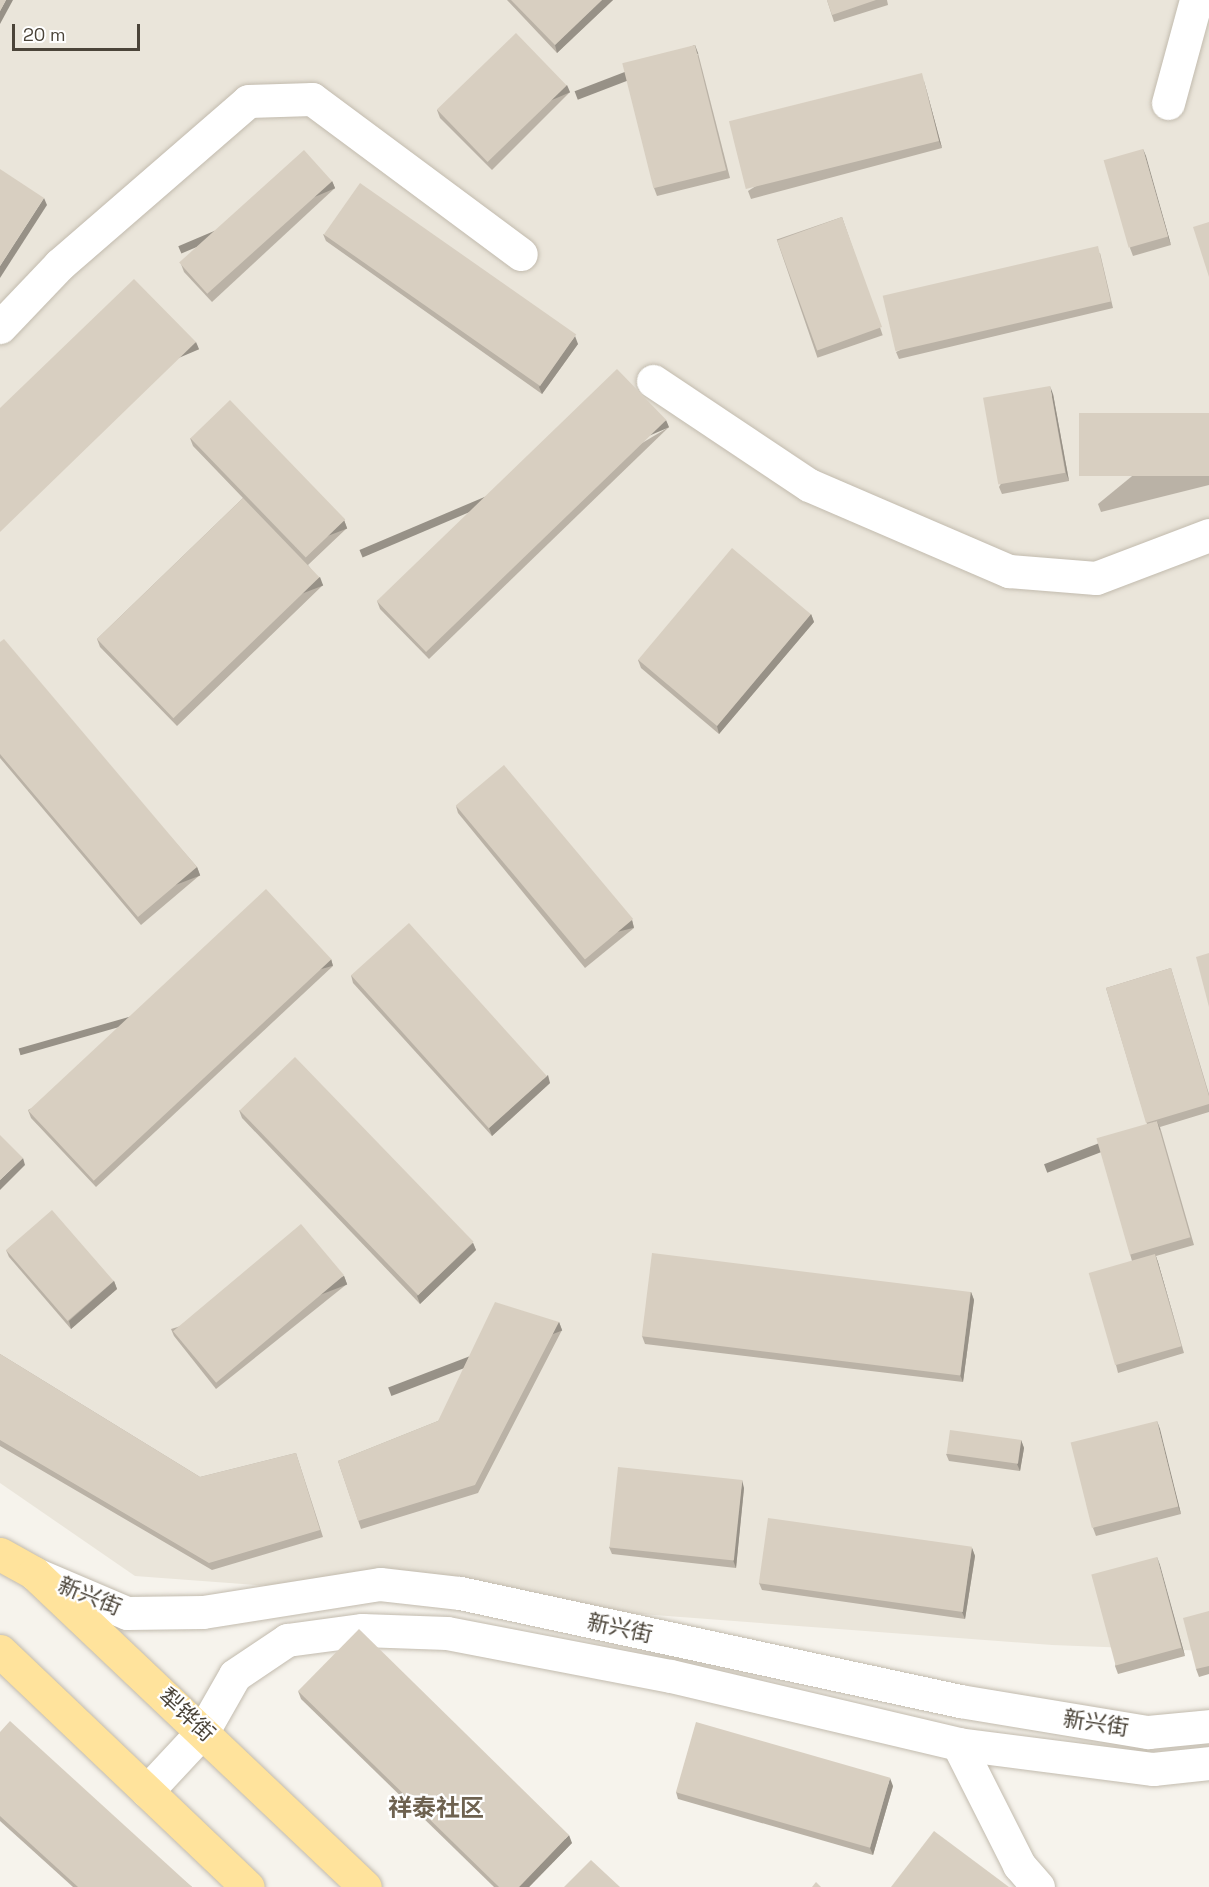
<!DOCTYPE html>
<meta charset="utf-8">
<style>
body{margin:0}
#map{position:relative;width:1209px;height:1887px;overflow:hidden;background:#f6f3ec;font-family:"Space Grotesk","Noto Sans SC",sans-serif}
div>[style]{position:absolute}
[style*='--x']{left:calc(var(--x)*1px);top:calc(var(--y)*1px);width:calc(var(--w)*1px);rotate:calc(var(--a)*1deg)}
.residential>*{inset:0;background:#eae5da}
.roads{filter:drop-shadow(0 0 2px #c2bbae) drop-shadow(0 0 2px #c2bbae)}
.minor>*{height:33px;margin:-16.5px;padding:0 16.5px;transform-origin:16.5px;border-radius:16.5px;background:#fff}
.major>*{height:33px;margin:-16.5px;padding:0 16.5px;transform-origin:16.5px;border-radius:16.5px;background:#ffe39c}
.wall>*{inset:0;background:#bab2a6;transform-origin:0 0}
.shaded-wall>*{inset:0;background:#979187;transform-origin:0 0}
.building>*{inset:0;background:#d8cfc1;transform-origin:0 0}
span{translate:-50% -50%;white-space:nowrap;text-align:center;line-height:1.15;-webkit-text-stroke:4.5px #fff;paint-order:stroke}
.street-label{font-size:22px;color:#4b4439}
.neighbourhood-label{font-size:24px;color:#6e6250;font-weight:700}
.scale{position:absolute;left:12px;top:24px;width:128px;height:27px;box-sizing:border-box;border:3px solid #4b4439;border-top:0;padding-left:8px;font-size:18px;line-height:21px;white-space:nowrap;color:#4b4439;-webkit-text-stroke:4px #fff;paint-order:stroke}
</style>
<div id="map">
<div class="residential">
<i style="clip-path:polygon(0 0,1209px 0,1209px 1651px,1052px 1645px,135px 1576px,0 1483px)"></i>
</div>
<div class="roads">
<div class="minor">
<i style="--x:1168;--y:103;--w:107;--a:-74.8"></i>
<i style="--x:0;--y:327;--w:86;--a:-46.4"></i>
<i style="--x:59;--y:265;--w:250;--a:-40.9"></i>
<i style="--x:248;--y:101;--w:64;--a:-1.8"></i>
<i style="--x:312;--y:99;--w:260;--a:36.6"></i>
<i style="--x:653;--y:381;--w:187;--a:33.7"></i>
<i style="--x:809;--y:485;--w:218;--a:23.3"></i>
<i style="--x:1009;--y:571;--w:87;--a:4.6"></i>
<i style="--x:1096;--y:578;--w:121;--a:-20.8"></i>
<i style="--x:35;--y:1574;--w:100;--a:23"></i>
<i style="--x:127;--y:1613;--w:76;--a:-0.8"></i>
<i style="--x:203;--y:1612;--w:179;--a:-9"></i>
<i style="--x:380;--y:1584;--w:81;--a:6.4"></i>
<i style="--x:460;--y:1593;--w:512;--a:12.19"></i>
<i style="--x:960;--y:1701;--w:191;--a:9.4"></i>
<i style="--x:1148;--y:1732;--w:61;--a:-5.6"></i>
<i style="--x:958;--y:1744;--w:136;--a:63.2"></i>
<i style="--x:1019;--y:1865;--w:29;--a:49"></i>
<i style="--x:147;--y:1791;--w:82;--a:-47"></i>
<i style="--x:203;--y:1731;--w:64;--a:-60.3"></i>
<i style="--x:235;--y:1675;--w:63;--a:-33.9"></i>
<i style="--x:287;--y:1640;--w:76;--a:-7.6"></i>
<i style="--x:362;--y:1630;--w:85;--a:2"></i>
<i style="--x:447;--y:1633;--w:228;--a:10.9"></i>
<i style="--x:671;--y:1676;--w:295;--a:13.3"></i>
<i style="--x:958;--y:1744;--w:197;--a:7.3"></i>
<i style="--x:1153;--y:1769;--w:56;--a:-6.1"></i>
</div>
<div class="major">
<i style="--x:0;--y:1554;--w:39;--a:29"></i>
<i style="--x:34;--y:1573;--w:456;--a:43.5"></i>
<i style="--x:0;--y:1651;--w:342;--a:43.6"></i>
</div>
</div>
<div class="wall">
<i style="clip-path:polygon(507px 0,613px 0,557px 53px)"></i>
<i style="clip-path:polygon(827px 0,887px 0,888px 5px,834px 22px)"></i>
<i style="clip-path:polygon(698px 53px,730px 178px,657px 196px,654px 188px)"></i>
<i style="clip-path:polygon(924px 81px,942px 148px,751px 199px,748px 191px)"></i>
<i style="clip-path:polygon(570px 92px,492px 170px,440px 118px,437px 110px)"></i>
<i style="clip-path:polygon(1143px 149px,1171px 245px,1133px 256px,1130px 248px)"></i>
<i style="clip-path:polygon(332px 181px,335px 188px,212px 302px,184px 272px,181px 264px)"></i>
<i style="left:842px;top:217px;width:125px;height:69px;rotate:71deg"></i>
<i style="clip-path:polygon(323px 234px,578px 344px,542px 394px,326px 241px)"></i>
<i style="clip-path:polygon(1100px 253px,1113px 308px,899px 359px,896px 352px)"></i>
<i style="clip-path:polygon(1053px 394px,1069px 481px,1002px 494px,999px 487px)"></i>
<i style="clip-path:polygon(1209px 413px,1209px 485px,1101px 512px,1098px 504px)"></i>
<i style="clip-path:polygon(669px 427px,429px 659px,380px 609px,377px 601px)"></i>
<i style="clip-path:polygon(190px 438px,344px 520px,347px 528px,308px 565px,323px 585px,177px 726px,100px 647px,97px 639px,243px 498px,193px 446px)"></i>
<i style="clip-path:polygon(811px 614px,814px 622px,719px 734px,641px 668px,638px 660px)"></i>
<i style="clip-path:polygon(0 642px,197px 867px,200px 875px,141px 925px,0 758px)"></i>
<i style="clip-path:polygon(456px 806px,632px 920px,634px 928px,585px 968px,458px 813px)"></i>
<i style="clip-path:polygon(331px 959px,333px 966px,96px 1187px,31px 1118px,28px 1110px)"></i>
<i style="clip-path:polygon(1171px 968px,1209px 1094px,1209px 1112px,1160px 1127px,1194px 1245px,1156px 1256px,1184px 1353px,1118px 1373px,1116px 1365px,1132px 1261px,1130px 1254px,1147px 1124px,1106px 988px)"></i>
<i style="clip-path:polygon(351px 975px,550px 1083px,492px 1136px,353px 983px)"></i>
<i style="clip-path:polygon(239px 1110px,473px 1243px,476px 1250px,420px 1304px,242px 1118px)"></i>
<i style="clip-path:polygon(6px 1250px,114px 1281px,117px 1289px,71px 1329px,9px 1257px)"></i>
<i style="clip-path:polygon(344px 1276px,347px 1284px,216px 1389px,174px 1336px,171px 1329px)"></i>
<i style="clip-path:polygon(971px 1292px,974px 1300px,963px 1382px,645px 1344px,642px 1336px)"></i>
<i style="clip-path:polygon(559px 1322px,562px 1330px,478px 1493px,361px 1529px,338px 1461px,438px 1421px)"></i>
<i style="clip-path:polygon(0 1354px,200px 1477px,296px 1453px,323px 1537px,212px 1570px,0 1446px)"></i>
<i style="clip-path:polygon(1157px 1421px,1181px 1514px,1096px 1536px,1093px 1528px)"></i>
<i style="clip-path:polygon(1021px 1440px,1024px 1448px,1020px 1471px,949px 1461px,946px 1454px)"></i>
<i style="clip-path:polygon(744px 1488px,736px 1568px,612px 1554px,609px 1547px)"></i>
<i style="clip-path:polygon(972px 1548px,975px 1556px,965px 1619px,762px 1590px,759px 1583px)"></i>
<i style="clip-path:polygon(1157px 1557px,1185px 1656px,1118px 1674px,1115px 1666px)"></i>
<i style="clip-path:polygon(1209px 1611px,1209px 1674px,1199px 1677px,1196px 1669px)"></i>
<i style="clip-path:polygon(298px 1691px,572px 1843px,529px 1887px,494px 1887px,301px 1699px)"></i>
<i style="clip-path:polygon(0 1732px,192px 1887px,73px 1887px,0 1821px)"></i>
<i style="clip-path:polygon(893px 1786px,873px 1855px,678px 1799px,676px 1792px)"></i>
</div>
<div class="shaded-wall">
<i style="clip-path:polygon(6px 0,13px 0,0 24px,0 11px)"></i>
<i style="clip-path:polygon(602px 0,613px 0,557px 53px,555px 45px)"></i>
<i style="left:695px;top:45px;width:9px;height:129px;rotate:69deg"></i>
<i style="clip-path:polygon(922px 73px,924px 81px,942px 148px,939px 141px)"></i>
<i style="left:567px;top:85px;width:8px;height:109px;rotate:67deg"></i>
<i style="clip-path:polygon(1143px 149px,1146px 156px,1171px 245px,1168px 237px)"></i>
<i style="left:332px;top:181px;width:8px;height:167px;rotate:67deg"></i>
<i style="clip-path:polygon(44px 198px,47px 205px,0 278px,0 266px)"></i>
<i style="clip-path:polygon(575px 336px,578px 344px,542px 394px,539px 387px)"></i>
<i style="left:196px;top:342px;width:8px;height:273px;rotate:67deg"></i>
<i style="clip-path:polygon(1050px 386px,1053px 394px,1069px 481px,1066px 473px)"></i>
<i style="left:666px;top:420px;width:8px;height:333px;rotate:67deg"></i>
<i style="left:344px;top:520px;width:9px;height:54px;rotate:69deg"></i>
<i style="left:320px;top:577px;width:9px;height:203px;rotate:69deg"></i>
<i style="clip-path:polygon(811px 614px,814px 622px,719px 734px,717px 726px)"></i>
<i style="left:197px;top:867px;width:9px;height:77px;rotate:69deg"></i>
<i style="left:632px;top:920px;width:8px;height:63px;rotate:76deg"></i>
<i style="left:331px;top:959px;width:7px;height:325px;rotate:74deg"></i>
<i style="clip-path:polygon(548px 1075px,550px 1083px,492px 1136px,489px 1128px)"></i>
<i style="left:1157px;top:1121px;width:9px;height:121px;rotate:69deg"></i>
<i style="clip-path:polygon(23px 1158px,25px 1165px,0 1190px,0 1180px)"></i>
<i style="clip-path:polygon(473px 1243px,476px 1250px,420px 1304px,417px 1296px)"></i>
<i style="clip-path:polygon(1155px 1254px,1158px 1262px,1184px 1353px,1182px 1346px)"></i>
<i style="left:344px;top:1276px;width:9px;height:168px;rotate:69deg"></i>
<i style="clip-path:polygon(114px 1281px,117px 1289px,71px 1329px,69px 1321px)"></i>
<i style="clip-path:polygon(971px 1292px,974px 1300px,963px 1382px,960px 1375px)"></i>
<i style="left:559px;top:1322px;width:9px;height:183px;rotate:69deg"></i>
<i style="clip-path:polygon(1157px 1421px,1160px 1429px,1181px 1514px,1178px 1506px)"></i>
<i style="clip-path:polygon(1021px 1440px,1024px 1448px,1020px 1471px,1017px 1464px)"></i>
<i style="clip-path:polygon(742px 1480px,744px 1488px,736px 1568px,733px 1560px)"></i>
<i style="clip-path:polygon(972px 1548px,975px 1556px,965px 1619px,962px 1612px)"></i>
<i style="clip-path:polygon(1157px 1557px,1160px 1565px,1185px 1656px,1182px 1648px)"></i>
<i style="clip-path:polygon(890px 1778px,893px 1786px,873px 1855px,870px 1848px)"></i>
<i style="clip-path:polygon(569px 1835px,572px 1843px,529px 1887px,519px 1887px)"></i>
</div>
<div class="building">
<i style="clip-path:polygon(0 0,6px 0,0 11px)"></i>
<i style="clip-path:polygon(511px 0,602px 0,555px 45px)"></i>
<i style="clip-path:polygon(827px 0,876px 0,832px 15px)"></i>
<i style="left:516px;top:33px;width:73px;height:110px;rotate:46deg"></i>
<i style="left:695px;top:45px;width:129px;height:75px;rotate:76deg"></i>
<i style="left:922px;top:73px;width:70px;height:199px;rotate:76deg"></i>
<i style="left:1143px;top:149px;width:91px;height:41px;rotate:74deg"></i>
<i style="left:304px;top:150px;width:42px;height:168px;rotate:48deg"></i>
<i style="clip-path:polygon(0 169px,44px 198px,0 266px)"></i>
<i style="left:360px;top:183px;width:264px;height:63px;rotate:35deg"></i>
<i style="left:842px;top:217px;width:117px;height:69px;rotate:70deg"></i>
<i style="clip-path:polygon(1209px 222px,1209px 277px,1193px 227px)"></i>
<i style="left:1098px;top:246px;width:57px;height:221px;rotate:77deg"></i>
<i style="clip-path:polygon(134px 279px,196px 342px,0 532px,0 408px)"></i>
<i style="left:617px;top:369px;width:71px;height:334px;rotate:46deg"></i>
<i style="left:1050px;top:386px;width:88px;height:68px;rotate:80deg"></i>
<i style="left:230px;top:400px;width:166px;height:55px;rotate:46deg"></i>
<i style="left:1209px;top:413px;width:63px;height:130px;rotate:90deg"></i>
<i style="left:243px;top:498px;width:110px;height:203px;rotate:46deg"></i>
<i style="left:732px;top:548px;width:103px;height:146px;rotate:40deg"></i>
<i style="clip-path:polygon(4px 639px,197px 867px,138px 917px,0 754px,0 642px)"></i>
<i style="left:504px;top:765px;width:201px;height:63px;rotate:50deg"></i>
<i style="left:266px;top:889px;width:96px;height:325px;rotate:47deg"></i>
<i style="left:409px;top:923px;width:206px;height:78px;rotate:48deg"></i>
<i style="clip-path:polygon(1209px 953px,1209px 1007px,1196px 957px)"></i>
<i style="clip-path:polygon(1171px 968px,1209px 1096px,1209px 1104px,1146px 1123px,1106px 988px)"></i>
<i style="left:295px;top:1057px;width:257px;height:77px;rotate:46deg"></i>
<i style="left:1157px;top:1121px;width:121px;height:63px;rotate:74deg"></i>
<i style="clip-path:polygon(0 1135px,23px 1158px,0 1180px)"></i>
<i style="left:52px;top:1210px;width:94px;height:61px;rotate:49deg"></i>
<i style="left:301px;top:1224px;width:67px;height:167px;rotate:50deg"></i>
<i style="left:652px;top:1253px;width:321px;height:84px;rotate:7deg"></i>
<i style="left:1155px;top:1254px;width:96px;height:69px;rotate:74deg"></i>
<i style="clip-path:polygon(495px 1302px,559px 1322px,475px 1485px,358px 1521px,338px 1461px,438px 1421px)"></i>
<i style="clip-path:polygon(0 1354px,200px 1477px,296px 1453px,320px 1530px,209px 1563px,0 1440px)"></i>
<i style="left:1157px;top:1421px;width:88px;height:89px;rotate:76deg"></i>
<i style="left:950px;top:1430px;width:72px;height:24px;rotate:8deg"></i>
<i style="left:618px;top:1467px;width:125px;height:81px;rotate:6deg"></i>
<i style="left:768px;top:1518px;width:206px;height:66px;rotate:8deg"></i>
<i style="left:1157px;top:1557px;width:94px;height:68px;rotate:75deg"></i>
<i style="clip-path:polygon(1209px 1611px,1209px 1666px,1196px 1669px,1183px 1618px)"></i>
<i style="clip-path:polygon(359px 1629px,569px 1835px,519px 1887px,499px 1887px,298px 1691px)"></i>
<i style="clip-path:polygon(10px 1721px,192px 1887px,78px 1887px,0 1816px,0 1732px)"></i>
<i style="left:696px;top:1722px;width:202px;height:73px;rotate:16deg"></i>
<i style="clip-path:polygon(934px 1831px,1009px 1887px,891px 1887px)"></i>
<i style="clip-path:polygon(591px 1860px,620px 1887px,564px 1887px)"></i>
<i style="clip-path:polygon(816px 1882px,821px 1887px,812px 1887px)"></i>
</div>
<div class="street-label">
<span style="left:90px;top:1596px;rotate:22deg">新兴街</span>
<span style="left:620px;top:1628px;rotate:12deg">新兴街</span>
<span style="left:187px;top:1715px;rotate:43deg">犁铧街</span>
<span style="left:1096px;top:1723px;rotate:9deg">新兴街</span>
</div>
<div class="neighbourhood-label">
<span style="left:436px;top:1808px">祥泰社区</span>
</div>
<div class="scale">20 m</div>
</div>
